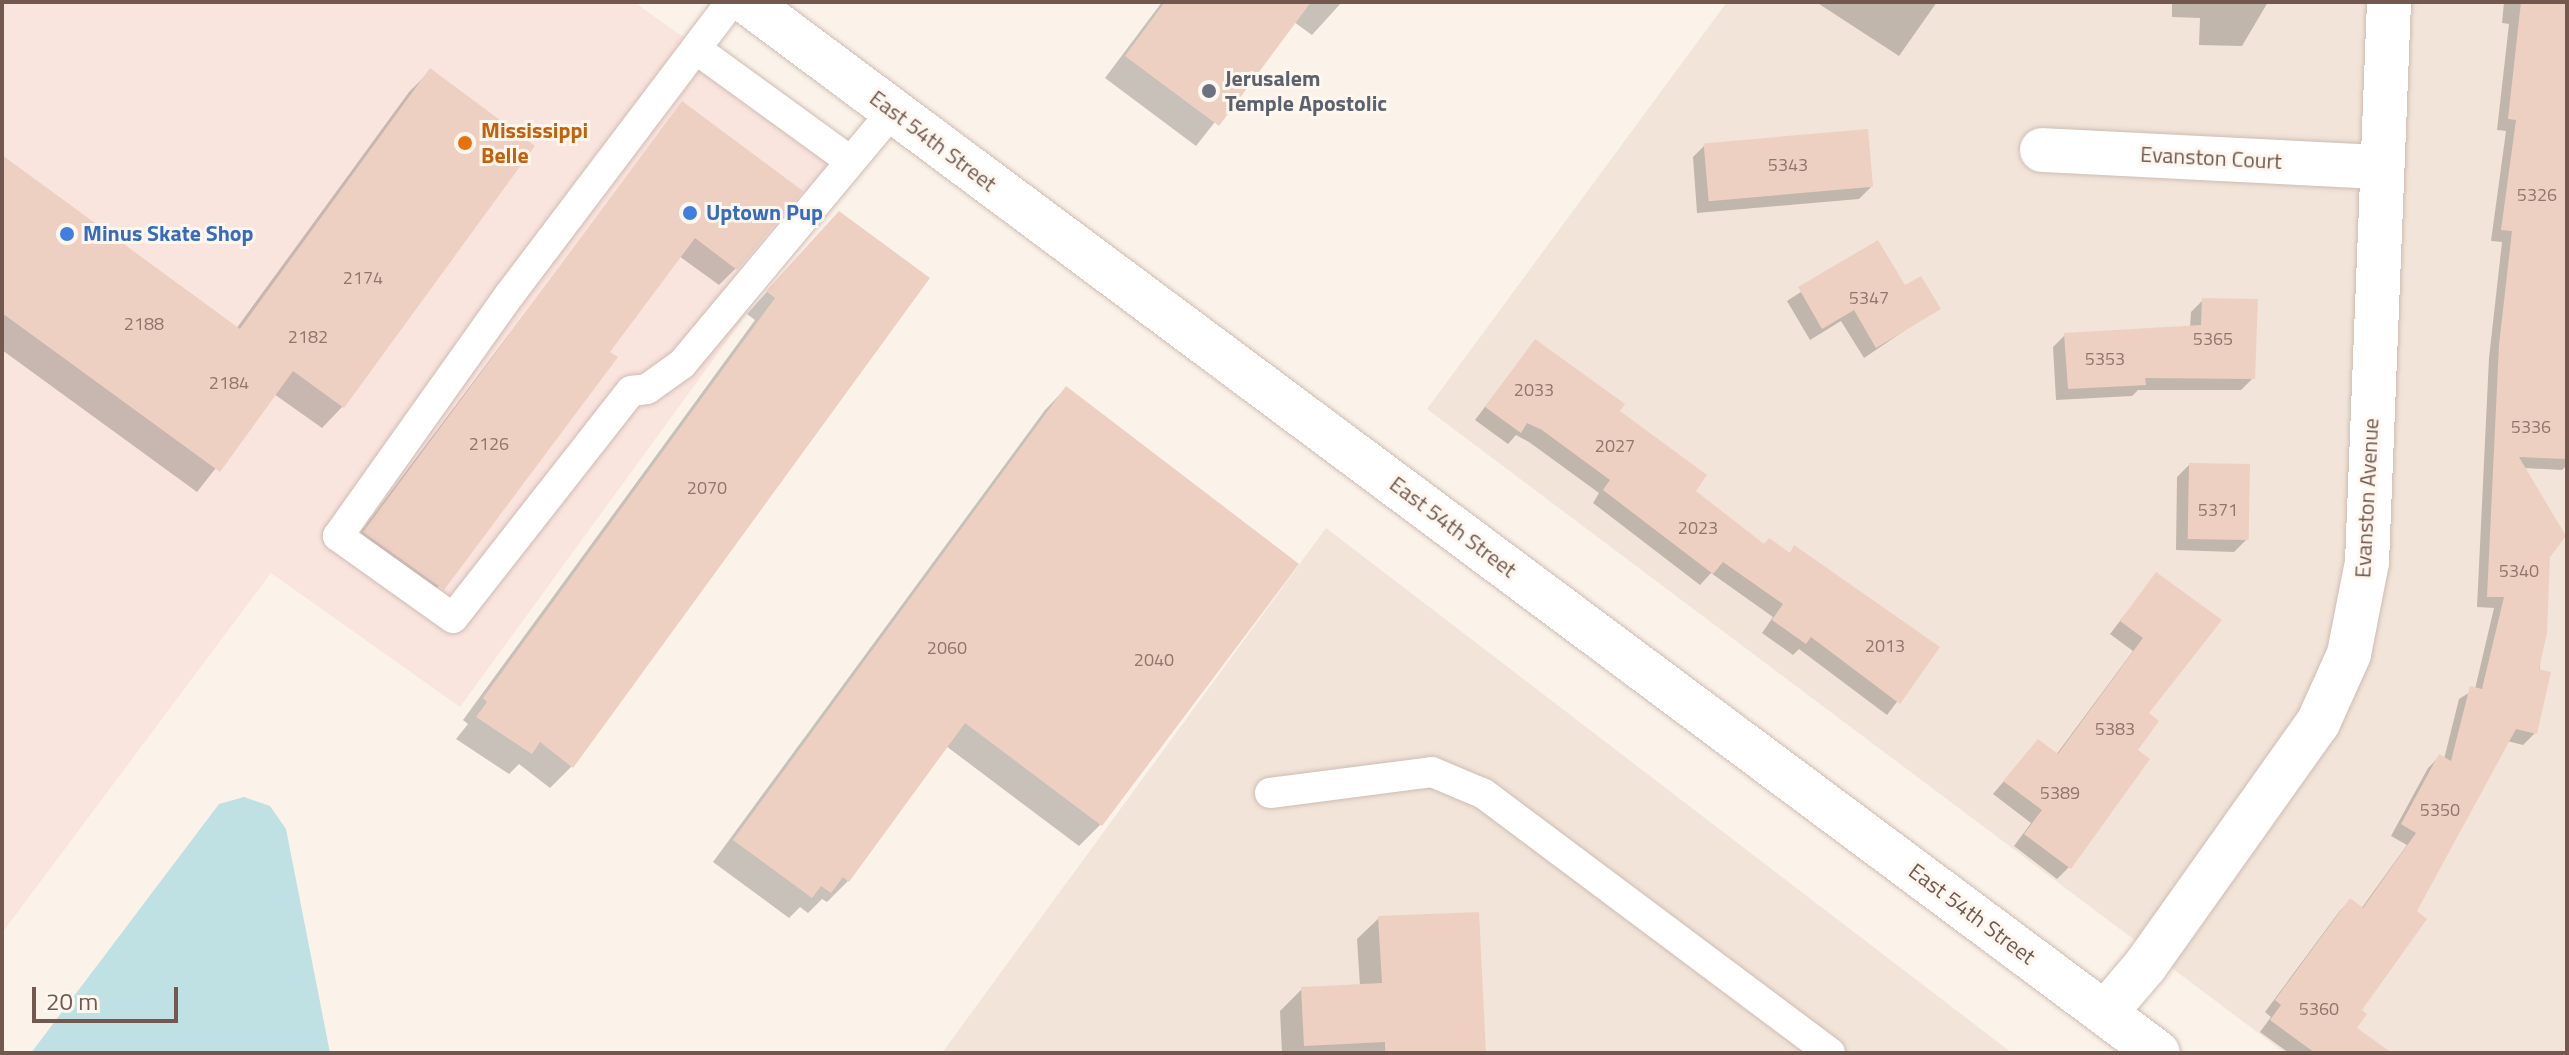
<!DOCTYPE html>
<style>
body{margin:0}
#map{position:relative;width:2569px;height:1055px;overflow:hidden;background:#fbf2e9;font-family:"Titillium Web",sans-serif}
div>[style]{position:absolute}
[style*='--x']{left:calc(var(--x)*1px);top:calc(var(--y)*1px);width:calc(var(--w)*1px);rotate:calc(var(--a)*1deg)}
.residential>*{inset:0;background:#f2e4d8}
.commercial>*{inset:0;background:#fae4de}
.water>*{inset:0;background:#bfe1e3}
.shadow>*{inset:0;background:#0003}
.building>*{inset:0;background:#eed0c3;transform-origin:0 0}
.roads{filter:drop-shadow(0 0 2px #cebcb3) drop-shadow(0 0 2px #cebcb3)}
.service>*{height:30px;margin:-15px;padding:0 15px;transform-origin:15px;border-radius:15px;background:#fff}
.minor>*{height:44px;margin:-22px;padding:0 22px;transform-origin:22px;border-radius:22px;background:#fff}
.tertiary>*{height:44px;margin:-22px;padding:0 22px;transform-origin:22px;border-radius:22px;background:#fff}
.dots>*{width:22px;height:22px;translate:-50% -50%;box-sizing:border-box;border:4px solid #fef7ef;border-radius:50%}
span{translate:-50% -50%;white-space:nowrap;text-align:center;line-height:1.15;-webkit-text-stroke:6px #fef7ef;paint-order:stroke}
.number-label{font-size:18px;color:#92766c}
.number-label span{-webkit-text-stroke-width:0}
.worship-label{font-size:22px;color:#5b616d;font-weight:700}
.left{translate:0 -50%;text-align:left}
.food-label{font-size:22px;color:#c56008;font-weight:700}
.street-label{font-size:22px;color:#73584f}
.shop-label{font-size:22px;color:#366cbe;font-weight:700}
.frame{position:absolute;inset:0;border:4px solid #73584f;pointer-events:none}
.scale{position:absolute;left:32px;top:987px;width:146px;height:36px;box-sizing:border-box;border:4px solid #73584f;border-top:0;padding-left:10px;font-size:24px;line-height:28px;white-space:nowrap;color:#73584f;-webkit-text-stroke:6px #fef7ef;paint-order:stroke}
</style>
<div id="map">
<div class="residential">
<i style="clip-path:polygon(1727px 2px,2567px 2px,2567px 1053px,2285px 1053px,1427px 409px)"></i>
<i style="clip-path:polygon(1326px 528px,2012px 1053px,942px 1053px)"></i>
</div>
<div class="commercial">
<i style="clip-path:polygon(2px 2px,634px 2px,686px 39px,847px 176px,460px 707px,271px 573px,2px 933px)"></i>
</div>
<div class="water">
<i style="clip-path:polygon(244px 797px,270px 806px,286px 829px,330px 1053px,31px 1053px,219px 804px)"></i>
</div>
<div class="shadow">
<i style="clip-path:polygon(1162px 2px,1342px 2px,1312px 35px,1294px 22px,1196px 146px,1105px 78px)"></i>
<i style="clip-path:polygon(1816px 2px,1937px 2px,1899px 56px)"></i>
<i style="clip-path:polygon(2172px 2px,2268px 2px,2242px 46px,2199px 45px,2200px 18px,2172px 17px)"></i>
<i style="clip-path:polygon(2504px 2px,2567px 2px,2567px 465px,2562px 470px,2524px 468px,2548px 557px,2535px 733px,2523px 745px,2507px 741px,2359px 1010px,2354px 1028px,2389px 1053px,2289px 1053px,2260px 1032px,2271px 1017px,2265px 1012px,2339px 912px,2350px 900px,2361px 909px,2407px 845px,2391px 836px,2428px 768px,2439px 757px,2444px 759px,2459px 699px,2475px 689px,2494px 608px,2477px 607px,2489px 358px,2502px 242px,2491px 241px,2506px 131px,2497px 130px,2509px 24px,2502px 23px)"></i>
<i style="clip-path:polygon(430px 71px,343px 406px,322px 428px,274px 394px,197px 492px,2px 350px,2px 158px,236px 329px,409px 92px)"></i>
<i style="clip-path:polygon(682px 104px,736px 268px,719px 285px,679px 256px,425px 605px,347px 550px)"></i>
<i style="clip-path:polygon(1705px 145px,1871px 187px,1859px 199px,1697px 213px,1693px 157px)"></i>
<i style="clip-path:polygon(818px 235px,927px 278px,571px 767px,550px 788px,519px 764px,509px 774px,456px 739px,468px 724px,463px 720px,755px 320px,747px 314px)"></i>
<i style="clip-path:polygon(1878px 242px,1905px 288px,1938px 308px,1864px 358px,1841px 321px,1810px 340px,1787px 301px)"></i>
<i style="clip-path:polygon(2203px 300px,2253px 378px,2241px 390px,2138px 390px,2132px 396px,2056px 400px,2053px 347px,2065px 335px,2190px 328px,2191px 312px)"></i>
<i style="clip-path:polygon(1535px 341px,1617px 411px,1693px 492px,1763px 546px,1788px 554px,1795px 548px,1938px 648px,1887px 715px,1799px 649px,1793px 655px,1762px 633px,1773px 617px,1711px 573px,1700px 585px,1593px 503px,1599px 493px,1529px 442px,1516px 435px,1508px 444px,1475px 420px)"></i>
<i style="clip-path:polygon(1066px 388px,1100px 825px,1079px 846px,946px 746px,848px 881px,827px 902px,822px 899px,808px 913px,800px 907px,789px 918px,713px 862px,1045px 410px)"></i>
<i style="clip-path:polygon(2189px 465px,2246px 540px,2234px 552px,2176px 550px,2177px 477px)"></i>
<i style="clip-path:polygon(2156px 574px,2136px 750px,2069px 867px,2057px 879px,2014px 846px,2031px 823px,1993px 794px,2038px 741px,2056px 755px,2133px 651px,2110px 634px)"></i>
<i style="clip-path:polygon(1379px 918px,1484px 1053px,1282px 1053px,1280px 1011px,1302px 989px,1360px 986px,1357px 939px)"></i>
</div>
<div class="building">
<i style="clip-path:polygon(1165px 2px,1311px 2px,1219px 126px,1125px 56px)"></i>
<i style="clip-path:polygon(2521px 2px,2567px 2px,2567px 459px,2519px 457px,2566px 536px,2550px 557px,2547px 633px,2539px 669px,2551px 672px,2537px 734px,2516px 729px,2417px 911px,2427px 919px,2362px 1010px,2367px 1014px,2357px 1028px,2392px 1053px,2315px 1053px,2270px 1020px,2281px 1005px,2275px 1000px,2350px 898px,2363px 908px,2416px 833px,2401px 824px,2439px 754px,2451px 761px,2470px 686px,2482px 689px,2504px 597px,2487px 597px,2499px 345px,2512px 231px,2501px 230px,2516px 120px,2508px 119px)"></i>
<i style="clip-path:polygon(430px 68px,535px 146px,344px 408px,293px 371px,220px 472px,2px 313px,2px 155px,240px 329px)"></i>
<i style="clip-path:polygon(682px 101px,803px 191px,737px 270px,695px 238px,610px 352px,618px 357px,444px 590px,363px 532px)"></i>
<i style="left:1868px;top:129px;width:58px;height:165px;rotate:85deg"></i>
<i style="clip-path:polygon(839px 211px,930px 278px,573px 768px,540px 742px,532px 754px,476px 717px,487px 702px,483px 698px,775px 298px,766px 291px)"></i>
<i style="clip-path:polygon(1878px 240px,1905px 285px,1921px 276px,1941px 309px,1876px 348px,1854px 310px,1822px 329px,1798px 287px)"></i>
<i style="clip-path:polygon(2202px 298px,2258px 299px,2255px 379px,2145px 378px,2146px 385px,2068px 389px,2064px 333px,2201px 325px)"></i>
<i style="clip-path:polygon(1535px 339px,1625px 404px,1620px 411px,1707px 475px,1696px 491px,1764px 544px,1769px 538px,1790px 553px,1794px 545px,1940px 647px,1900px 704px,1811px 637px,1806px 644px,1772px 620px,1783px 604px,1723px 562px,1713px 574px,1603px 490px,1610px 480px,1542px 430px,1527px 423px,1521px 433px,1485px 407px)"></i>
<i style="clip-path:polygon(1066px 386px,1299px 564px,1102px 826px,965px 723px,849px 882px,843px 877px,831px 893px,821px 886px,812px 898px,733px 840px)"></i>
<i style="left:2189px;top:463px;width:61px;height:76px;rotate:1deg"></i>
<i style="clip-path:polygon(2156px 572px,2222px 620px,2149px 713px,2159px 721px,2138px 750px,2150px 759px,2071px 869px,2024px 834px,2042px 810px,2003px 781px,2038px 739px,2058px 754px,2143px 638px,2120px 621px)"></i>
<i style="clip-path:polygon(1479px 912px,1486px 1053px,1385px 1053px,1385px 1042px,1304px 1046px,1301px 987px,1382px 983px,1378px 916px)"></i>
</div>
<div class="roads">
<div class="service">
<i style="--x:731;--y:2;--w:366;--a:127.1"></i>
<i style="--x:510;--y:294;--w:297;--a:125.4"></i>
<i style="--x:338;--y:536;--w:141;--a:35.5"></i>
<i style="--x:453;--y:618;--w:288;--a:-51.9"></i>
<i style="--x:631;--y:391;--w:16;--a:-7"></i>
<i style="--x:647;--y:389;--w:43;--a:-35.5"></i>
<i style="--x:682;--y:364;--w:329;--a:-50.2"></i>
<i style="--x:696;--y:49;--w:190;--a:36"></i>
<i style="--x:1270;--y:793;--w:163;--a:-7.4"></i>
<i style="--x:1432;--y:772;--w:56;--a:22.9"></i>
<i style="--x:1484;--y:794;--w:432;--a:36.8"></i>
</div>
<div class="minor">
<i style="--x:2042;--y:150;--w:339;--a:2.9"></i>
<i style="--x:2105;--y:1013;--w:62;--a:-49.6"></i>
<i style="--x:2145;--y:966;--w:298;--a:-54.6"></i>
<i style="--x:2318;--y:723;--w:76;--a:-65.8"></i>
<i style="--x:2349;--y:654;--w:94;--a:-78.9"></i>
<i style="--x:2367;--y:562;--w:560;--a:-87.75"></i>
</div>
<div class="tertiary">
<i style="--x:747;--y:2;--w:1759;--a:36.68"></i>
</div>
</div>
<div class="dots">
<i style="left:1209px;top:91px;background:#6b7280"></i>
<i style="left:465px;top:143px;background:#e8710a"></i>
<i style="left:690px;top:213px;background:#3f7fe0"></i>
<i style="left:67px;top:234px;background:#3f7fe0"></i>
</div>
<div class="number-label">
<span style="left:1788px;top:165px">5343</span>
<span style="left:2537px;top:195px">5326</span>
<span style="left:363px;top:278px">2174</span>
<span style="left:1869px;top:298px">5347</span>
<span style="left:144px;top:324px">2188</span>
<span style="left:308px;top:337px">2182</span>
<span style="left:2213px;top:339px">5365</span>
<span style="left:2105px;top:359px">5353</span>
<span style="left:229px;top:383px">2184</span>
<span style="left:1534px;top:390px">2033</span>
<span style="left:2531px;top:427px">5336</span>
<span style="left:489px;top:444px">2126</span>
<span style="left:1615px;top:446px">2027</span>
<span style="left:707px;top:488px">2070</span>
<span style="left:2218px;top:510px">5371</span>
<span style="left:1698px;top:528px">2023</span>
<span style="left:2519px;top:571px">5340</span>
<span style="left:1885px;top:646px">2013</span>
<span style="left:947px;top:648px">2060</span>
<span style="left:1154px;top:660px">2040</span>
<span style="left:2115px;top:729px">5383</span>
<span style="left:2060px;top:793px">5389</span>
<span style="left:2440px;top:810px">5350</span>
<span style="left:2319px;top:1009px">5360</span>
</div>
<div class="worship-label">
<span class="left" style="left:1225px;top:91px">Jerusalem<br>Temple Apostolic</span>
</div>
<div class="food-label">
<span class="left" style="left:481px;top:143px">Mississippi<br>Belle</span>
</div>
<div class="street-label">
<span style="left:933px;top:141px;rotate:37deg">East 54th Street</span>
<span style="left:2211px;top:158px;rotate:3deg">Evanston Court</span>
<span style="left:2367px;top:498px;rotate:-87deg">Evanston Avenue</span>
<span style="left:1453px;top:527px;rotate:37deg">East 54th Street</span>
<span style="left:1972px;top:914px;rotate:37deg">East 54th Street</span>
</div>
<div class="shop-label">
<span class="left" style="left:706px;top:213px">Uptown Pup</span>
<span class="left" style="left:83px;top:234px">Minus Skate Shop</span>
</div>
<div class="frame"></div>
<div class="scale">20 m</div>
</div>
